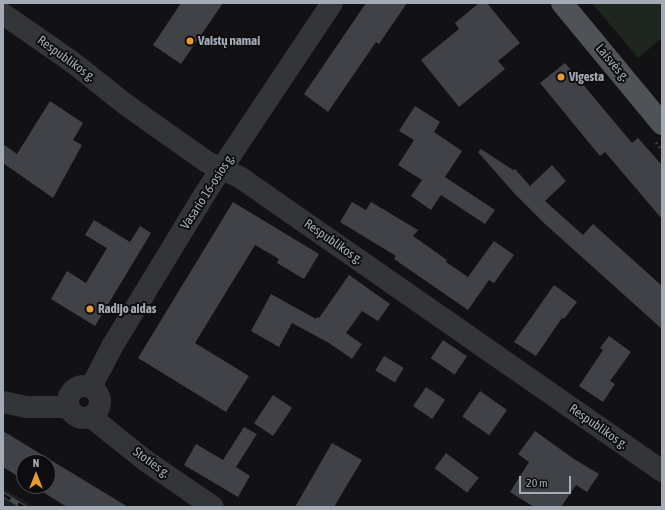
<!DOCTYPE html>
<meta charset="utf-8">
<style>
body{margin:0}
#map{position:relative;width:665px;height:510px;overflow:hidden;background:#121214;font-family:"Asap Condensed",sans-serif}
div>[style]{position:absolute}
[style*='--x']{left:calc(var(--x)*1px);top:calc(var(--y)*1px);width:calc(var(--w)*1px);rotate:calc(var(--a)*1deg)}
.built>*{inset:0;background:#1e1e21}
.green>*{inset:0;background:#1f261f}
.building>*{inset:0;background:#414247;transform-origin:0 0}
.path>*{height:2.5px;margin-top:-1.25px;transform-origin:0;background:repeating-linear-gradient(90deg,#393c40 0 2px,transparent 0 5px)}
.minor>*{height:22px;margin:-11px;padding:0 11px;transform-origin:11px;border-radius:11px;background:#333539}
.minor>.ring{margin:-11px;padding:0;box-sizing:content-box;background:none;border:22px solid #333539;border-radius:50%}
.major>*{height:22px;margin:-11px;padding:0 11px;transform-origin:11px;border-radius:11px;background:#4f5257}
.rail>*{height:4.5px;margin-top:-2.25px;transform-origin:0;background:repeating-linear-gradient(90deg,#0d0d0f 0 9px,#4a4d52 0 18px);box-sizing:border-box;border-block:1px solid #4a4d52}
.dots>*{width:11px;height:11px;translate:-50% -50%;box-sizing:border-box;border:2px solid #0d0d0f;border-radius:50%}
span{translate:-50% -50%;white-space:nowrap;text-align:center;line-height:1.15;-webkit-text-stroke:4px #0d0d0f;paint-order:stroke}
.poi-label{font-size:13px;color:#a4abb4;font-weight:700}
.left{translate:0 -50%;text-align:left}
.street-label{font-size:13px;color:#a4abb4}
.frame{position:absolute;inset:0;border:4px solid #a4abb4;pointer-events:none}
.north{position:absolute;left:16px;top:454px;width:40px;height:40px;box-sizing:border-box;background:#0d0d0f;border:1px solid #494c51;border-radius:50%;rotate:0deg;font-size:11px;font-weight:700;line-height:16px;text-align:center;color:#a4abb4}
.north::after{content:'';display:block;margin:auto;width:14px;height:18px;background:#ec9931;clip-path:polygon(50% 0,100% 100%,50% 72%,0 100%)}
.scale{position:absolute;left:519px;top:476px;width:52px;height:18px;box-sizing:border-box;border:2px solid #a4abb4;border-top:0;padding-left:5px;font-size:12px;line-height:14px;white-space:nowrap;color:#a4abb4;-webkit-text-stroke:3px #0d0d0f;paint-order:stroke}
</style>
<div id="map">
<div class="built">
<i style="clip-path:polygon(3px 488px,35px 507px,3px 507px)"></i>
</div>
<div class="green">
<i style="clip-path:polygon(592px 3px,662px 3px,662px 38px,638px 58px)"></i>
</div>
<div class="building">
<i style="clip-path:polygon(181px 3px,223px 3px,181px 64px,153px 45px)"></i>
<i style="clip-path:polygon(366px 3px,407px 3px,379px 44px,376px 42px,328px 112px,304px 94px)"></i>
<i style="clip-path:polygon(479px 3px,487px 3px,520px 43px,498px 61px,505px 69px,459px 107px,421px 60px,459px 29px,455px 23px)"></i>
<i style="clip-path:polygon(565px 63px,632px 143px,638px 138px,662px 165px,662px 219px,605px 152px,600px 156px,540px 83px)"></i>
<i style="clip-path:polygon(50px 101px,83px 123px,73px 140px,82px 145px,53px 198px,3px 163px,3px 144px,17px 154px)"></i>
<i style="clip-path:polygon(415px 106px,440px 122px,434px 132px,462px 151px,445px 177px,495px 210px,485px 224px,441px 195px,431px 210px,411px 196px,422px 180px,398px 165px,414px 140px,399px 131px)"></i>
<i style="clip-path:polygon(481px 149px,513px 170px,515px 169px,530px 186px,552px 165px,566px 181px,545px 201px,583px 235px,593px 224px,662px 286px,662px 329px,545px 224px,514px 193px,478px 152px)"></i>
<i style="clip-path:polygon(233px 202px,319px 254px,304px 279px,277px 263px,279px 259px,255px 245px,195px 343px,249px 376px,226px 412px,138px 358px)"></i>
<i style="clip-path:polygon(352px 202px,366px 210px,371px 202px,418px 230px,413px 236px,447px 260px,446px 262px,468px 277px,494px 241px,514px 255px,494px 283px,489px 280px,468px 310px,394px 259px,396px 256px,340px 222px)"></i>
<i style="clip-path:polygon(94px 220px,130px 242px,140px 226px,151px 233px,95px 326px,51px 299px,67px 271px,86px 283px,107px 248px,85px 235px)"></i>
<i style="clip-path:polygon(349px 275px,390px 304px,378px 321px,362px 311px,346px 333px,362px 344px,352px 359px,329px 343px,292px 323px,279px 347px,251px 331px,271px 294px,316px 319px,317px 317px,319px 318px)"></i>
<i style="clip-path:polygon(554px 285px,577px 302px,564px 319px,562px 318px,536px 356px,514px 342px)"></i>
<i style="clip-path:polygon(609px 336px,631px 352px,610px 381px,615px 384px,603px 402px,579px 386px,603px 350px,600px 348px)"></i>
<i style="left:443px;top:340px;width:29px;height:22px;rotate:34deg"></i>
<i style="left:384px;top:356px;width:23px;height:17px;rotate:31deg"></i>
<i style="left:426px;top:387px;width:23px;height:23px;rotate:34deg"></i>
<i style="left:480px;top:391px;width:33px;height:31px;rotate:35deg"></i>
<i style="left:273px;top:395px;width:23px;height:34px;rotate:34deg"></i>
<i style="clip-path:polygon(244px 427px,257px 434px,236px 467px,250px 476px,238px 497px,184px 465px,196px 444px,223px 460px)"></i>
<i style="clip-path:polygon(3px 431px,128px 507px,67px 507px,33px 486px,48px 486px,48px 462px,24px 462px,24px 480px,3px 467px)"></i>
<i style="clip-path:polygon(535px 431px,574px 459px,599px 474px,587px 492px,576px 485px,561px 507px,534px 507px,510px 492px,529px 462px,518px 454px)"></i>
<i style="clip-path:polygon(332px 443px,362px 460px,334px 507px,295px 507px)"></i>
<i style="left:446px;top:453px;width:41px;height:19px;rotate:37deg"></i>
</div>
<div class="path">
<i style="--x:656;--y:142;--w:10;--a:53"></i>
</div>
<div class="minor">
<i style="--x:3;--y:14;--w:83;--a:34.7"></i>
<i style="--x:71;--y:61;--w:69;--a:38.5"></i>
<i style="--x:125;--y:104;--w:100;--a:35.3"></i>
<i style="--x:207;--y:162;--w:38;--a:25"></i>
<i style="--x:241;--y:178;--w:513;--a:34.84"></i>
<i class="ring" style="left:68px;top:386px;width:10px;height:10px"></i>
<i style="--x:91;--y:387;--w:47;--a:-62.4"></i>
<i style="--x:113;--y:345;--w:179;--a:-58.7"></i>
<i style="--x:206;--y:192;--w:227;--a:-56.3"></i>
<i style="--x:3;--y:402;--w:25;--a:12"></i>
<i style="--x:27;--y:407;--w:42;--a:0"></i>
<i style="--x:91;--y:417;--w:70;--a:38.7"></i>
<i style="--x:146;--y:461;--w:81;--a:34.5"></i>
</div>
<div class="major">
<i style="--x:562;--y:3;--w:157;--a:50.4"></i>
</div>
<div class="rail">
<i style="--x:3;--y:494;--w:26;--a:31"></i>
</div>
<div class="dots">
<i style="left:190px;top:41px;background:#ec9931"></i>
<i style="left:561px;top:77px;background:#ec9931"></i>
<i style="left:90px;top:309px;background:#ec9931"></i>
</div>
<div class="poi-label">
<span class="left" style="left:198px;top:41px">Vaistų namai</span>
<span class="left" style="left:569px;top:77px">Vigesta</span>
<span class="left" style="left:98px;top:309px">Radijo aidas</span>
</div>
<div class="street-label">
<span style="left:66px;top:59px;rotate:36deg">Respublikos g.</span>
<span style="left:612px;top:63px;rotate:50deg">Laisvės g.</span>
<span style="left:208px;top:192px;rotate:-57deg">Vasario 16-osios g.</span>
<span style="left:333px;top:242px;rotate:35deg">Respublikos g.</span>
<span style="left:598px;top:427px;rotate:35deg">Respublikos g.</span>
<span style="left:151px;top:463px;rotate:36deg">Stoties g.</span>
</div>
<div class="frame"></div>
<div class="north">N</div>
<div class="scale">20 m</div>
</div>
